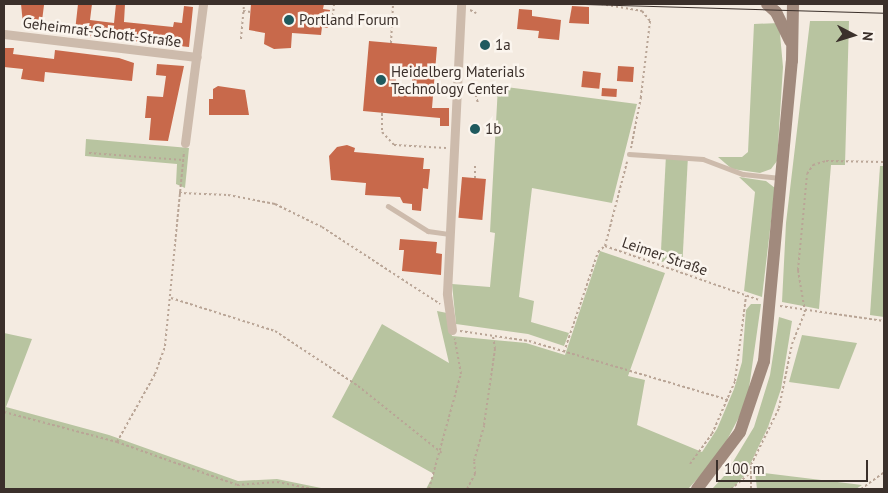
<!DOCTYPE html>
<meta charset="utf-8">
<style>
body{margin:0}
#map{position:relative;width:888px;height:493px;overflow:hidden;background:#f4ebe1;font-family:"PT Sans",sans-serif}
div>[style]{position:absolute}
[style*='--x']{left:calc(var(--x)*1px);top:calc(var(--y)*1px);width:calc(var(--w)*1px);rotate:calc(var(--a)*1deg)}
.green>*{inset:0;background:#b8c4a0;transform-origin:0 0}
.building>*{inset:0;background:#c8694b;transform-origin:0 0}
.path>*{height:2px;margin-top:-1px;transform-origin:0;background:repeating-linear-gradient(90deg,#b9a596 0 2.5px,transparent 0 5px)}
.service>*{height:4.5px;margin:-2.25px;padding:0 2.25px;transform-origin:2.25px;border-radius:2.25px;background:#cdbbac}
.minor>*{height:9px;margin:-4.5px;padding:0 4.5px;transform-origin:4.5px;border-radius:4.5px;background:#cdbbac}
.secondary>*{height:12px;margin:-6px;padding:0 6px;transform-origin:6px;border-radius:6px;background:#a18a7d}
.tram>*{height:1px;margin:-0.5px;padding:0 0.5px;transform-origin:0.5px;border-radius:0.5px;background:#3b302b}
.dots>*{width:14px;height:14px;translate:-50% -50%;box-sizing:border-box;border:2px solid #fbf5ee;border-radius:50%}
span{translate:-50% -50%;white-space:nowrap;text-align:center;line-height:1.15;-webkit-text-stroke:5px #fbf5ee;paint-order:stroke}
.poi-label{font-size:15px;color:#3b302b}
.left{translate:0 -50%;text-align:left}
.street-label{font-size:15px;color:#3b302b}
.frame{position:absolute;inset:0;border:5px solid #3b302b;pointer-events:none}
.north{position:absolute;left:828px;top:10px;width:50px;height:50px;-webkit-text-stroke:4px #fbf5ee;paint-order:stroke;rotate:95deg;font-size:14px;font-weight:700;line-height:20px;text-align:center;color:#3b302b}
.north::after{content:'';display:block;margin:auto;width:18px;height:22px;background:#3b302b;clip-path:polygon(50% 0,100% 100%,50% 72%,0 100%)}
.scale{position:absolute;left:716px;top:460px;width:152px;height:22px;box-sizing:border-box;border:2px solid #3b302b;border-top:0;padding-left:6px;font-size:15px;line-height:18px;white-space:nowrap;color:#3b302b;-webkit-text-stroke:4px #fbf5ee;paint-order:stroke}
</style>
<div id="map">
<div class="green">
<i style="clip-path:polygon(810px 21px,849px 21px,845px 165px,831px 165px,819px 309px,782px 302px,786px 223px)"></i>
<i style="clip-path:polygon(779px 23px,783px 67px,777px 161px,771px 169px,760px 173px,732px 169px,718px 157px,742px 157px,748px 152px,754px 24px)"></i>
<i style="clip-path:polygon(498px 86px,637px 104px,612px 203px,532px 188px,519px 297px,534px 301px,531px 322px,569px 333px,564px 346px,528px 334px,456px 324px,452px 284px,490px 287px,495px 233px,490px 232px)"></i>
<i style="clip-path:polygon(86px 139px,189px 148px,185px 188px,176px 184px,177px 164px,85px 156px)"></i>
<i style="left:666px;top:155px;width:22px;height:107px;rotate:3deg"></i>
<i style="clip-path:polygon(880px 166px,884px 166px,884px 317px,870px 315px)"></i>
<i style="clip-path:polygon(739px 177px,766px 181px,775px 188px,762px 297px,744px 291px,755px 192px)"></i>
<i style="clip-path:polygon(600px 251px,665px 273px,628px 376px,645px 380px,637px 425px,702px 452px,717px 429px,734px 389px,742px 362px,746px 310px,751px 304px,761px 304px,747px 402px,718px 457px,688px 489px,426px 489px,434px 474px,332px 417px,382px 324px,449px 363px,437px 311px,447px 313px,452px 336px,526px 343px,565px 355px)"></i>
<i style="clip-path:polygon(779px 317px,792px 321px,781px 389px,768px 427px,745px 475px,732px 489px,712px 489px,725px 475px,754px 427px,770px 375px)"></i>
<i style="clip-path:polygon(4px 333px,32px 339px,6px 407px,109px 435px,238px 481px,277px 479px,326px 489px,4px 489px)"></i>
<i style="clip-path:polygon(802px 335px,857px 343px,839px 389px,789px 382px)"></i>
<i style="clip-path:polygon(755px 472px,862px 485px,856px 489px,757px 489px)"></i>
</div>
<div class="building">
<i style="clip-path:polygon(21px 4px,44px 5px,41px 29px,23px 24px)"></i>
<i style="clip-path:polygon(78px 4px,92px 4px,90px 20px,114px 23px,116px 4px,125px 4px,124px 22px,173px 27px,174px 22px,182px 23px,184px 6px,193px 7px,189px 47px,90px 37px,90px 32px,75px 31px)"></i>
<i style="clip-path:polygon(251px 4px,324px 4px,323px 9px,330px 10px,328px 28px,322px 27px,321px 35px,292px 33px,291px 48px,274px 49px,264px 44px,265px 33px,249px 30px)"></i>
<i style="clip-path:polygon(572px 6px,589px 7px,589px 24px,569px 23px)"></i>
<i style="clip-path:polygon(519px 9px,532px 10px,532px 16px,561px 20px,559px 40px,538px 38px,539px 31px,517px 29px)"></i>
<i style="clip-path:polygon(evenodd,369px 41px,437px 47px,432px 108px,449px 108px,449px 126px,440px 126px,440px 118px,363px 111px,369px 41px,397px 67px,413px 68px,411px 92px,395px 91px,397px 67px)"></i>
<i style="clip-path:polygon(4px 48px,14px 48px,13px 54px,54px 59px,55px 50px,119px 58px,134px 63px,132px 81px,45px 72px,44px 82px,21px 79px,23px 69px,4px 67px)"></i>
<i style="clip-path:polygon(157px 64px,184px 66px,168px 141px,149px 140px,151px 118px,145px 118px,147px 96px,163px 97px,166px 76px,156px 75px)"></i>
<i style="left:618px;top:66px;width:16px;height:15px;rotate:4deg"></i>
<i style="left:583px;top:71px;width:18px;height:16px;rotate:6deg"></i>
<i style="clip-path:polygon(218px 86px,245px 90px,249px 115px,209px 115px,209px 99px,213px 99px,213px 89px)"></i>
<i style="left:602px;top:88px;width:15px;height:8px;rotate:4deg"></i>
<i style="clip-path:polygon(347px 145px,355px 148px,354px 152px,424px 158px,423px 169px,430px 169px,428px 189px,423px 188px,421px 211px,412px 210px,412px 204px,403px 203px,400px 197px,365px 195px,366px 183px,331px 180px,329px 156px,337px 147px)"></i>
<i style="left:462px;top:177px;width:24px;height:41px;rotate:5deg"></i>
<i style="clip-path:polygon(400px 239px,437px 242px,436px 253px,442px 254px,441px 275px,402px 271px,404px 250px,399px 250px)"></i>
</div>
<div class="path">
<i style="--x:601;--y:4;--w:42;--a:9.7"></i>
<i style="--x:642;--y:11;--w:13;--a:51"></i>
<i style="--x:650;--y:21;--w:77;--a:96.8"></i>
<i style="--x:641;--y:97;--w:52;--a:101.1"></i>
<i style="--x:470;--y:10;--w:7;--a:27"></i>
<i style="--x:243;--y:11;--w:8;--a:7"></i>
<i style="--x:333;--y:16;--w:12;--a:-85"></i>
<i style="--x:241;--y:39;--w:35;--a:-85"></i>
<i style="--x:391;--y:43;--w:39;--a:-87"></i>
<i style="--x:474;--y:90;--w:14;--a:73"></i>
<i style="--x:382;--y:113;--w:19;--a:90"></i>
<i style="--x:382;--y:132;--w:18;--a:47"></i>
<i style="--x:394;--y:145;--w:52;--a:3.3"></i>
<i style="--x:89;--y:153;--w:94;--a:4.3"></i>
<i style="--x:475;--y:178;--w:14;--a:-90"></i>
<i style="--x:179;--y:193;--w:49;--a:2.3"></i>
<i style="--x:228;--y:195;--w:48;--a:10.8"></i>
<i style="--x:275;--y:204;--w:52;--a:26.1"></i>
<i style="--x:322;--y:227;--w:141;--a:33.1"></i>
<i style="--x:605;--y:246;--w:163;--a:19.3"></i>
<i style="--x:605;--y:246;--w:87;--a:-75.3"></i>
<i style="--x:171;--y:298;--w:109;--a:17.6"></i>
<i style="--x:275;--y:331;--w:100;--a:33.5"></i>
<i style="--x:358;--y:386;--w:107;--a:38.6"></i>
<i style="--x:780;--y:306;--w:105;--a:8.2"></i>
<i style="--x:460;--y:331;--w:70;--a:8.2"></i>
<i style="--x:529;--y:341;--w:208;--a:16.5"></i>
<i style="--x:564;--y:352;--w:106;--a:-71.2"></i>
<i style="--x:598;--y:252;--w:9;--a:-41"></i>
<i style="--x:4;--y:412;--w:117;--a:14.9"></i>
<i style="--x:117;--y:442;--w:127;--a:19.7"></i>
<i style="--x:237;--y:485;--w:40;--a:-4.3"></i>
<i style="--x:277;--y:482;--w:37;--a:11"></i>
<i style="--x:117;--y:442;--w:78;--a:-60.8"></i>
<i style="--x:155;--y:374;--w:30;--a:-70"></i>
<i style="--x:165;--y:346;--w:195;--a:-84.4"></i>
<i style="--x:690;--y:464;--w:37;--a:-54"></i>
<i style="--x:712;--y:434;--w:58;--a:-66.5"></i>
<i style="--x:735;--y:381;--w:86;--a:-82.6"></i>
<i style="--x:429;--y:489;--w:119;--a:-74.5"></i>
<i style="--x:461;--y:374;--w:36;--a:-100"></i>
<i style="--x:467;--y:489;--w:17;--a:-62"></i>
<i style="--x:475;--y:474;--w:13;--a:-94"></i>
<i style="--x:474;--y:461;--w:37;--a:-74"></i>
<i style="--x:484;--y:425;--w:77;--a:-81.8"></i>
<i style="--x:495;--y:349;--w:13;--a:-99"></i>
<i style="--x:731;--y:489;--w:25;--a:-40"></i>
<i style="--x:751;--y:489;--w:24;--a:-90"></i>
<i style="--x:751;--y:465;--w:64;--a:-63.8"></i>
<i style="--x:779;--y:408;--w:65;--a:-78.5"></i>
<i style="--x:792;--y:344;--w:35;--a:-68"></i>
<i style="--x:805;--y:312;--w:43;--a:-99.5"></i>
<i style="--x:798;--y:270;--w:96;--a:-84.6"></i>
<i style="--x:807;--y:174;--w:11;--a:-56"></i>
<i style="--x:813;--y:165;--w:14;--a:-17"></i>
<i style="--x:826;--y:161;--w:58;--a:1"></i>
<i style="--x:861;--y:489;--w:29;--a:-36"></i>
</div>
<div class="service">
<i style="--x:629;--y:154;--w:74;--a:3.9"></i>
<i style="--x:703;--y:159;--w:43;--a:20.6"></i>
<i style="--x:743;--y:174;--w:37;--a:6"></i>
<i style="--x:388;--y:206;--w:47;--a:32"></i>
<i style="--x:428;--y:231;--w:22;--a:8"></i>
</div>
<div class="minor">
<i style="--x:4;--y:34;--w:194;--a:6.8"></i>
<i style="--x:185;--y:143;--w:140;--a:-82.6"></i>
<i style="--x:452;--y:330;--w:37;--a:-98"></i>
<i style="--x:447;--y:293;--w:289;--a:-87.2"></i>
</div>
<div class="secondary">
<i style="--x:767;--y:4;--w:12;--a:42"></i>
<i style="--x:776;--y:12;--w:32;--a:64"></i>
<i style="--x:697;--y:489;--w:71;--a:-53"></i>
<i style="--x:740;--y:432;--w:75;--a:-71.3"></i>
<i style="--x:764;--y:361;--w:301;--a:-84.7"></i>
<i style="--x:792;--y:61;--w:57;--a:-89"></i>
</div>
<div class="tram">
<i style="--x:585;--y:4;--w:299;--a:1.7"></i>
</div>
<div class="dots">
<i style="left:289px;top:20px;background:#1f5a5e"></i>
<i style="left:485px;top:45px;background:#1f5a5e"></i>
<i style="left:381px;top:80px;background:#1f5a5e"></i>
<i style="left:475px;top:129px;background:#1f5a5e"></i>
</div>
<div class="poi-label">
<span class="left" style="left:299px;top:20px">Portland Forum</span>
<span class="left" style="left:495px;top:45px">1a</span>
<span class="left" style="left:391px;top:80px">Heidelberg Materials<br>Technology Center</span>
<span class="left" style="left:485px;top:129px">1b</span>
</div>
<div class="street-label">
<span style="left:102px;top:32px;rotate:7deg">Geheimrat-Schott-Straße</span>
<span style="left:665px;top:256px;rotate:19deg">Leimer Straße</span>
</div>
<div class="frame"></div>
<div class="north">N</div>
<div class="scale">100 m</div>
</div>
